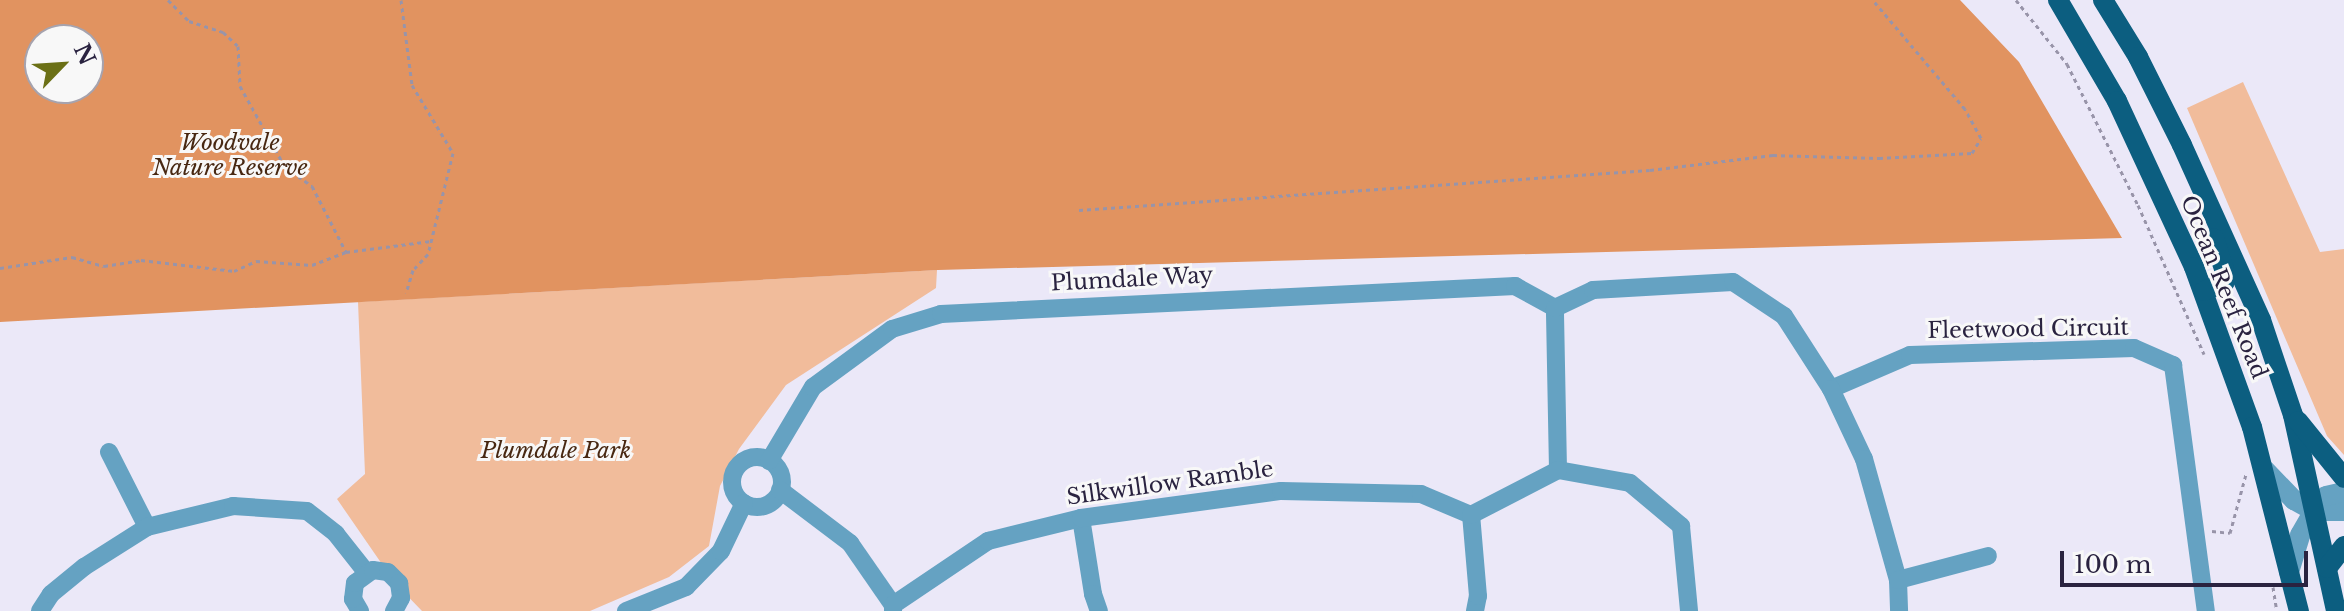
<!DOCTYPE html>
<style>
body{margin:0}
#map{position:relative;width:2344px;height:611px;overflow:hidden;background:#ebe8f8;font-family:"Libre Baskerville",serif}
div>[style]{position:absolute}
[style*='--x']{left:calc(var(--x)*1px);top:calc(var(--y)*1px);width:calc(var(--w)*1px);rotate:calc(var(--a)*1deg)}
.green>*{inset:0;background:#f1bc9b}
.forest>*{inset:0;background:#e19360}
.path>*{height:3px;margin-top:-1.5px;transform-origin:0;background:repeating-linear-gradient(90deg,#9894a9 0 4px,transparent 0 8px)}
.minor>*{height:18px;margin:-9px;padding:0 9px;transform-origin:9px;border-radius:9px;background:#65a2c2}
.minor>.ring{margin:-9px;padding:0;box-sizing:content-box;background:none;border:18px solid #65a2c2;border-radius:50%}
.tertiary>*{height:20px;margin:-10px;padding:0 10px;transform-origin:10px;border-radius:10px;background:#65a2c2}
.primary>*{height:20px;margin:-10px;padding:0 10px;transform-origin:10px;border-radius:10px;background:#0c5e80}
span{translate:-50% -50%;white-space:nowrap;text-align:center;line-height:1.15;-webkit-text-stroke:6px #f8f8f8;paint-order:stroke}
.park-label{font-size:22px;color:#482812;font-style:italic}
.street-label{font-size:22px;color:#2a2340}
.north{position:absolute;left:24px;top:24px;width:80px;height:80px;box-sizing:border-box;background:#f8f8f8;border:2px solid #a6a3ae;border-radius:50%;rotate:65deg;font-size:22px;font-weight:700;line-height:32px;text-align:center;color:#2a2340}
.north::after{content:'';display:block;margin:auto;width:28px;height:36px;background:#6b7016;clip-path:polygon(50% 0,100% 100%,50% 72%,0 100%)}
.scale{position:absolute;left:2060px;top:551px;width:248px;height:36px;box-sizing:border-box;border:4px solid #2a2340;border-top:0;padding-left:10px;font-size:24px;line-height:28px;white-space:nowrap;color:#2a2340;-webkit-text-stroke:6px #f8f8f8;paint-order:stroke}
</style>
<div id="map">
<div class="green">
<i style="clip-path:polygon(2243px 82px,2320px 252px,2344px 249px,2344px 455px,2327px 436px,2187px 108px)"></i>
<i style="clip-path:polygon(937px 270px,936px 288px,786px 385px,739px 449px,720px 486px,709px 546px,669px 577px,590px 611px,422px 611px,395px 583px,337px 499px,365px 474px,358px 302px)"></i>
</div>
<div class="forest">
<i style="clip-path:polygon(evenodd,0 0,1960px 0,2019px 62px,2122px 238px,938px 270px,0 322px,0 0,40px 40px,88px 40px,88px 88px,40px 88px,40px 40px)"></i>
</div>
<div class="path">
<i style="--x:168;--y:0;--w:30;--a:45"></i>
<i style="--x:189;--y:21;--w:36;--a:18"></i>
<i style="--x:223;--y:32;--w:21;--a:43"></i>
<i style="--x:238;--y:46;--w:40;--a:87.1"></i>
<i style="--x:240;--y:86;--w:93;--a:60.9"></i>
<i style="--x:285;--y:167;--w:33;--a:35"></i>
<i style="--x:312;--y:186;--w:74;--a:62.7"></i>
<i style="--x:346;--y:252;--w:86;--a:-7.4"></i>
<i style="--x:401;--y:0;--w:86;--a:82.6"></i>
<i style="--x:412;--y:85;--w:79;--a:58.9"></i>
<i style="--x:453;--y:153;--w:104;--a:103.9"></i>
<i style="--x:428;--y:254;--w:22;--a:133"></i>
<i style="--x:413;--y:270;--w:24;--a:107"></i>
<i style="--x:2016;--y:0;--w:82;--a:51.4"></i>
<i style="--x:2067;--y:64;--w:158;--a:63.3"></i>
<i style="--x:2138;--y:205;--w:163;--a:66.1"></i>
<i style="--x:1079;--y:210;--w:572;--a:-4.01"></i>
<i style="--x:1650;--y:170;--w:124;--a:-7"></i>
<i style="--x:1773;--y:155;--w:106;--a:1.6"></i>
<i style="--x:1879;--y:158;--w:93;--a:-3.1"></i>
<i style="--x:1972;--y:153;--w:17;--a:-59"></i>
<i style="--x:1981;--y:138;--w:33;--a:-119"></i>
<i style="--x:1965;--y:109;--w:143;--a:-130.2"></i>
<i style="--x:0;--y:268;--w:73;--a:-8.7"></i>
<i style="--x:72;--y:257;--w:33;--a:16"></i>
<i style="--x:104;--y:266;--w:37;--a:-9"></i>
<i style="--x:141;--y:260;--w:94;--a:6.7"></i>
<i style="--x:234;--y:271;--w:24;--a:-24"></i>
<i style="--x:256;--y:261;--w:56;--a:4.1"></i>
<i style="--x:312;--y:265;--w:36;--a:-21"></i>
<i style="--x:2212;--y:531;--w:18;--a:6"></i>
<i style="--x:2230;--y:533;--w:61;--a:-74.8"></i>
<i style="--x:2273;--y:587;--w:24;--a:81"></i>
</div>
<div class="minor">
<i style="--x:1831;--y:389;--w:86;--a:-23.3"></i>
<i style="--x:1910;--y:355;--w:224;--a:-1.8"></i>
<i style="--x:2134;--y:348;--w:43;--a:23.6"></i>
<i style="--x:2173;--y:365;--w:248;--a:82.4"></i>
<i style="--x:109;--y:452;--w:84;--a:63.1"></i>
<i class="ring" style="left:732px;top:457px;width:32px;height:32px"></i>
<i style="--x:769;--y:461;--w:86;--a:-59.3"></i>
<i style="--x:813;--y:387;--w:98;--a:-36.3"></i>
<i style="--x:892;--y:329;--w:51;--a:-17"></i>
<i style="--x:941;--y:314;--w:575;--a:-2.79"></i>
<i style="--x:1515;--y:286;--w:46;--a:28.8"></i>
<i style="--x:1558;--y:470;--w:162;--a:-91.1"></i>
<i style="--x:1555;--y:308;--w:42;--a:-25.3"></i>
<i style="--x:1593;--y:290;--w:140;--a:-3.3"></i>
<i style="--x:1733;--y:282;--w:61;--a:33.7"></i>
<i style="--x:1784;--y:316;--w:87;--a:57.2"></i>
<i style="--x:1831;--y:389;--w:77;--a:64.8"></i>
<i style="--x:1864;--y:459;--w:126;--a:74.3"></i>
<i style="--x:1898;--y:580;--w:31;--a:88"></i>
<i style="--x:1558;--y:470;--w:73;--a:10.2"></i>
<i style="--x:1630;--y:483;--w:67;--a:40.1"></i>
<i style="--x:1681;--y:526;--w:85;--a:84.6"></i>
<i style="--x:780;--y:490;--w:88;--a:37.1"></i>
<i style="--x:850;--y:543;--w:75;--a:55.3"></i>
<i style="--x:893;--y:605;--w:6;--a:90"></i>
<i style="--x:1081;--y:518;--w:77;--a:81"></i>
<i style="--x:1093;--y:594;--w:18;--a:71"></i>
<i style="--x:1898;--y:580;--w:93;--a:-14.9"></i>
<i style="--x:893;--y:605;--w:115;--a:-34"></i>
<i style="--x:988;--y:541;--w:96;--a:-13.9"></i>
<i style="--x:1081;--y:518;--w:202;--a:-7.7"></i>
<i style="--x:1281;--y:491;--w:140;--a:1.2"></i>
<i style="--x:1421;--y:494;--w:54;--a:22.8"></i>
<i style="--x:40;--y:611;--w:20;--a:-57"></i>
<i style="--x:51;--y:594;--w:43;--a:-39.3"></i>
<i style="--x:84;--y:567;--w:75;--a:-32.4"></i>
<i style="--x:147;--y:527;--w:89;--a:-13.7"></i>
<i style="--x:233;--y:506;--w:74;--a:3.9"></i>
<i style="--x:307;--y:511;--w:37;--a:38"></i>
<i style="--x:336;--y:534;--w:48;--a:51.7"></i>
<i style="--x:360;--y:611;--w:14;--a:-120"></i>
<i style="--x:353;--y:599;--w:16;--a:-83"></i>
<i style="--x:355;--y:583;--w:22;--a:-36"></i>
<i style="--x:373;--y:570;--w:15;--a:8"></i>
<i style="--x:388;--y:572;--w:16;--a:45"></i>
<i style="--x:399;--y:583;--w:15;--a:82"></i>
<i style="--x:401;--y:598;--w:15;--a:118"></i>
<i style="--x:626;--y:611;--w:65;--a:-21.8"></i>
<i style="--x:686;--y:587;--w:50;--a:-45.8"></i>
<i style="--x:721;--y:551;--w:53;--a:-64.4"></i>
<i style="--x:1475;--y:611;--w:15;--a:-79"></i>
<i style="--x:1478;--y:596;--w:81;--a:-94.9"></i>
<i style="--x:1471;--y:515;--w:98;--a:-27.3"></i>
</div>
<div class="tertiary">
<i style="--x:2265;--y:470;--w:42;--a:46"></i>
<i style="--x:2294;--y:500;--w:23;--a:29"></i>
<i style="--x:2314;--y:511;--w:30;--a:0"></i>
<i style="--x:2289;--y:572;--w:39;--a:-73"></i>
<i style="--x:2300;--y:535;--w:28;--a:-60"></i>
<i style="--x:2314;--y:511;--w:19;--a:-51"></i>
<i style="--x:2326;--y:496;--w:18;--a:-13"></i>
</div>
<div class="primary">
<i style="--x:2058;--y:0;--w:117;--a:59.7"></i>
<i style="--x:2117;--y:101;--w:183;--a:65.1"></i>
<i style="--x:2194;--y:267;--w:170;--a:70.1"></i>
<i style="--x:2252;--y:427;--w:190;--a:75.7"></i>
<i style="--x:2103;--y:0;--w:67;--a:58.4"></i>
<i style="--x:2138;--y:57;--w:98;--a:63.4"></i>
<i style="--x:2182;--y:145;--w:192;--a:65.7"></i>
<i style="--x:2261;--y:320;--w:100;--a:71.4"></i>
<i style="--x:2293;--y:415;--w:201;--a:77.6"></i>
<i style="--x:2204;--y:291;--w:22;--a:-22"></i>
<i style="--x:2224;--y:283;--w:14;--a:-90"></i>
<i style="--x:2224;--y:269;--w:32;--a:-108"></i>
<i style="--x:2298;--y:421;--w:73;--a:51.1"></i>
<i style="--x:2327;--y:568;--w:28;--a:-52"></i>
</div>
<div class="park-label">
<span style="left:230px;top:155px">Woodvale<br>Nature Reserve</span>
<span style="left:556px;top:451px">Plumdale Park</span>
</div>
<div class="street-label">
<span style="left:1132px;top:279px;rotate:-3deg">Plumdale Way</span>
<span style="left:2224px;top:287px;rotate:68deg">Ocean Reef Road</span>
<span style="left:2028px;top:329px;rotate:-1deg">Fleetwood Circuit</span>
<span style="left:1170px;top:483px;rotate:-8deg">Silkwillow Ramble</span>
</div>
<div class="north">N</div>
<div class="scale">100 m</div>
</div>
